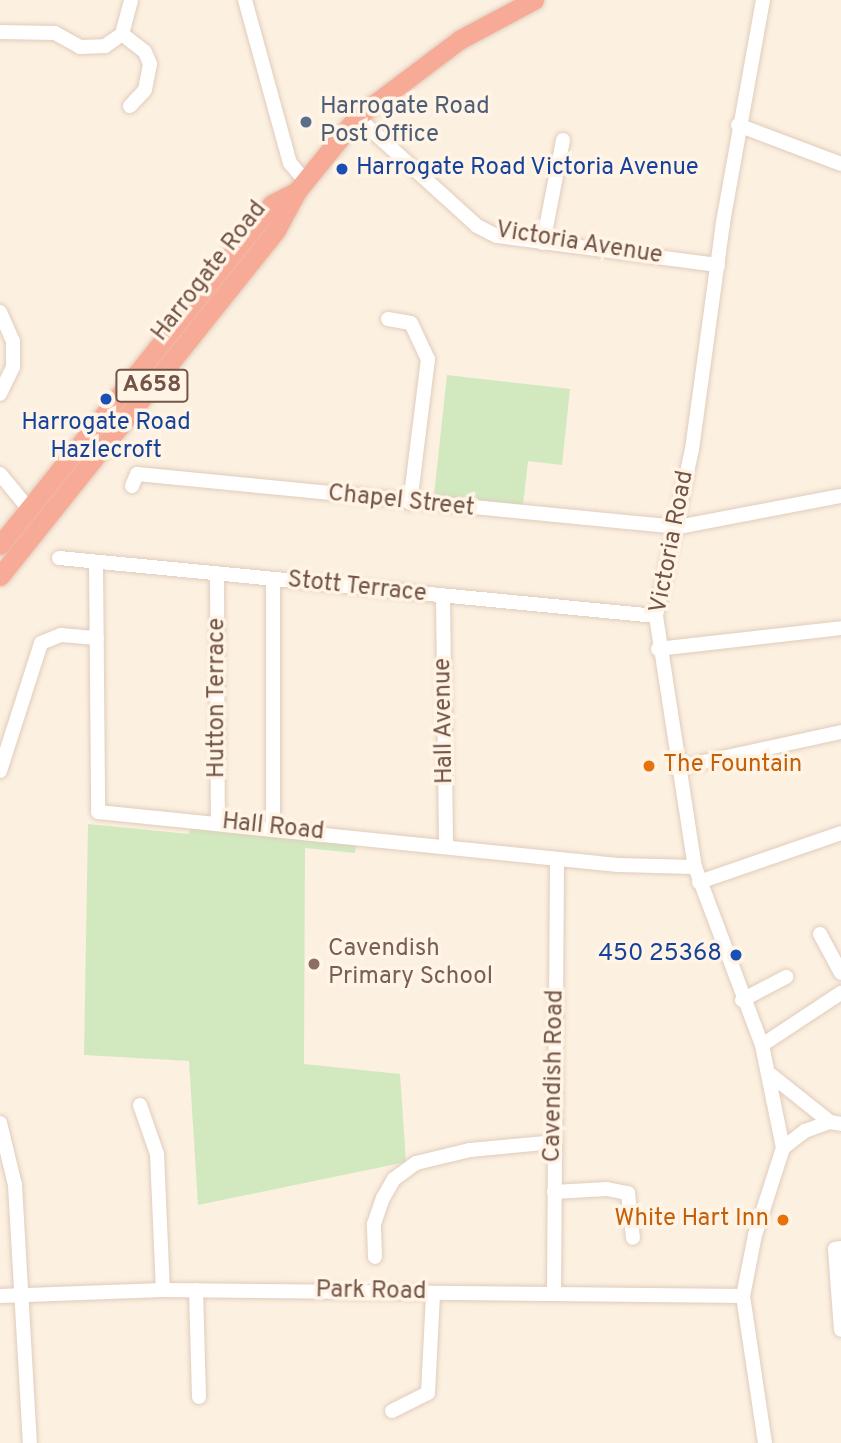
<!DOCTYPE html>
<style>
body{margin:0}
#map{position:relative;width:841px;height:1443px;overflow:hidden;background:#fcf0e0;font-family:Overpass,sans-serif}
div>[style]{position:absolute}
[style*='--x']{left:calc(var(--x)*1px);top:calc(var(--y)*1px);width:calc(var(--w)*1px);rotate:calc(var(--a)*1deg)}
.green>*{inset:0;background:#d2e9bf}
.roads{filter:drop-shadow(0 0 2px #e0ccbc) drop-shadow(0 0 2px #e0ccbc)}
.minor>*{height:14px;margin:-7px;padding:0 7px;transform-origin:7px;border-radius:7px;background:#fff}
.highway>*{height:19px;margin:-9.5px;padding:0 9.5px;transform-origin:9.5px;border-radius:9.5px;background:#f7ab96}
.dots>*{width:19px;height:19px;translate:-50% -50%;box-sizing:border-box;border:4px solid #fff4e6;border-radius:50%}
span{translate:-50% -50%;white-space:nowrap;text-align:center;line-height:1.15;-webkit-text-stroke:7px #fff4e6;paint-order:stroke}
.shield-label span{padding:2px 5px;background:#fff4e6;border:2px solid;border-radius:5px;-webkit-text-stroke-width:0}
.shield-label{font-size:23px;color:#735548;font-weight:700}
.service-label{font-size:24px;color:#4e5e75}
.left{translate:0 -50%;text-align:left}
.transit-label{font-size:24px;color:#164399}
.right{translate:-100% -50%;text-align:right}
.street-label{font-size:24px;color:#735548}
.food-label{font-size:24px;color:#c56008}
.education-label{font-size:24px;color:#785e54}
</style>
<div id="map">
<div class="green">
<i style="clip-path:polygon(447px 375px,570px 389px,562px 465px,528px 461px,523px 505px,434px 495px)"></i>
<i style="clip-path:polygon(88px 824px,189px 834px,190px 827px,356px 844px,355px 853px,305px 848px,304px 1064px,400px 1074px,406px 1162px,198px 1205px,189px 1061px,84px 1055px)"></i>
</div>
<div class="roads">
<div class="minor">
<i style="--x:245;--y:0;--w:169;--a:74.6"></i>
<i style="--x:290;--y:163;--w:23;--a:50"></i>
<i style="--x:763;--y:0;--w:227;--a:100.2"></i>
<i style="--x:723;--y:223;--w:228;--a:97.8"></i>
<i style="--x:692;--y:449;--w:171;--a:102.2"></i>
<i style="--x:656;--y:616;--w:254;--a:81.2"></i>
<i style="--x:695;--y:867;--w:190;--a:69.4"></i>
<i style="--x:762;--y:1045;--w:105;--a:78.5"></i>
<i style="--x:783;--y:1148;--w:91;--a:107.8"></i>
<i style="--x:755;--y:1235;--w:62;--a:101.1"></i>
<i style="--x:743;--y:1296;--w:149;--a:81.5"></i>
<i style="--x:0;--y:32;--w:55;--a:1"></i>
<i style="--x:55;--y:33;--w:29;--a:29"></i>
<i style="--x:80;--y:47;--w:25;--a:-2"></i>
<i style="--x:105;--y:46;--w:21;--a:-35"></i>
<i style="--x:122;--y:34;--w:35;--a:-75"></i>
<i style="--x:122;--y:34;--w:29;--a:38"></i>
<i style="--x:145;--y:52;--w:13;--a:67"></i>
<i style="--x:150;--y:64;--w:26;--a:101"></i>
<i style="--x:145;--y:90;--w:22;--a:133"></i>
<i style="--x:357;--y:117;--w:162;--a:42.2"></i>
<i style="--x:477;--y:226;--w:22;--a:27"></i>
<i style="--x:497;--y:236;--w:223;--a:7.5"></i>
<i style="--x:738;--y:125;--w:110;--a:20.7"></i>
<i style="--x:543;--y:243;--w:105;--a:-79"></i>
<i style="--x:0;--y:312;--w:32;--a:66"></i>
<i style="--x:13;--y:341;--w:26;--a:90"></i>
<i style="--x:13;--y:367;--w:30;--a:116"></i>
<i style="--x:388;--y:319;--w:23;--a:10"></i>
<i style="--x:411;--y:323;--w:40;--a:65"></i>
<i style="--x:428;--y:359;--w:145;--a:97.1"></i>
<i style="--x:0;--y:474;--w:45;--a:50.4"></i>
<i style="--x:132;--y:486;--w:13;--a:-67"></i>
<i style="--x:137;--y:474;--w:544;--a:5.6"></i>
<i style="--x:678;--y:527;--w:166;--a:-10.8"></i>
<i style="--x:59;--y:558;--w:600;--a:5.55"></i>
<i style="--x:96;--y:563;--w:249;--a:89.5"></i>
<i style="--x:98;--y:812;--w:523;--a:5.82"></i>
<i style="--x:618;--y:865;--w:77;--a:1.5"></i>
<i style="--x:217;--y:574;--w:248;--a:89.8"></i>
<i style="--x:443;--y:597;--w:249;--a:89.3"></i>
<i style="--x:658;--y:649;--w:184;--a:-6.5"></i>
<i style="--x:676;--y:768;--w:169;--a:-12.3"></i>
<i style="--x:0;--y:771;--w:134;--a:-72.2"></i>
<i style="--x:41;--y:643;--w:22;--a:-22"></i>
<i style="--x:61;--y:635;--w:36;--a:5"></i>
<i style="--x:273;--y:828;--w:249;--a:-90"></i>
<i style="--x:699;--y:882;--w:150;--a:-19"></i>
<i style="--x:820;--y:934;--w:44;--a:61.7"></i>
<i style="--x:742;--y:1000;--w:50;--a:-27.6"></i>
<i style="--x:762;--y:1045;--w:95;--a:-33.4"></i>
<i style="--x:771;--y:1075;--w:75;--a:38.5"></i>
<i style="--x:140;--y:1105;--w:52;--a:70.9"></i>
<i style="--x:157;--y:1154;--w:136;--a:87.5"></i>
<i style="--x:0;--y:1123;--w:64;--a:76.4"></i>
<i style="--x:15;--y:1185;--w:258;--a:86.7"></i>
<i style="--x:783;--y:1148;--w:28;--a:-38"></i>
<i style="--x:805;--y:1131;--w:27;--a:-20"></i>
<i style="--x:830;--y:1122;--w:11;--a:10"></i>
<i style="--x:554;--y:1192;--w:53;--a:-3.2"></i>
<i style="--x:607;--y:1189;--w:21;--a:11"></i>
<i style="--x:628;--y:1193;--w:45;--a:83.7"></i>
<i style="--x:841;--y:1248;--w:6;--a:171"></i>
<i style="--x:835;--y:1249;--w:81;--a:85.8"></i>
<i style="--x:375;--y:1257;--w:33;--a:-92"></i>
<i style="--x:374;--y:1224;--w:28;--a:-71"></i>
<i style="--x:383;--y:1198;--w:22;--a:-60"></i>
<i style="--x:394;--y:1179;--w:27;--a:-36"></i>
<i style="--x:416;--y:1163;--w:56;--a:-13.5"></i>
<i style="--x:470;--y:1150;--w:84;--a:-5.4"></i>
<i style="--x:196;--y:1290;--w:107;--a:88.4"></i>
<i style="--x:554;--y:1294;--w:435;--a:-89.6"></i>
<i style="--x:0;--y:1296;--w:163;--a:-2.1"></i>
<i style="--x:163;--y:1290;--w:580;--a:0.59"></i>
<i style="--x:392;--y:1411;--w:40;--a:-26.6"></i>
<i style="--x:428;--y:1393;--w:100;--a:-87.1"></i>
</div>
<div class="highway">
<i style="--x:0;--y:545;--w:436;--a:-51.4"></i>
<i style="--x:272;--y:204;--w:28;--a:-27"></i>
<i style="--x:0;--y:576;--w:443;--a:-51.4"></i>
<i style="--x:276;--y:230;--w:44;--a:-61.7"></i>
<i style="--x:297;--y:191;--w:95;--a:-51"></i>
<i style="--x:357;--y:117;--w:128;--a:-37"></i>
<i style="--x:459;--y:40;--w:85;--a:-28.1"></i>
</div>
</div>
<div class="dots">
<i style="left:306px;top:122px;background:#5c6f8a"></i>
<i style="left:342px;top:169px;background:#1a4fb4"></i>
<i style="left:106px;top:399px;background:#1a4fb4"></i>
<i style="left:649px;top:766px;background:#e8710a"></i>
<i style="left:736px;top:955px;background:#1a4fb4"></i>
<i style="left:314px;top:964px;background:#8d6e63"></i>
<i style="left:783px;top:1220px;background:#e8710a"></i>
</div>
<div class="shield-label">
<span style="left:152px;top:386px">A658</span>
</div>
<div class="service-label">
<span class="left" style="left:320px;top:122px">Harrogate Road<br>Post Office</span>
</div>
<div class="transit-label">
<span class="left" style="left:356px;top:169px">Harrogate Road Victoria Avenue</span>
<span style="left:106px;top:438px">Harrogate Road<br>Hazlecroft</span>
<span class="right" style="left:722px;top:955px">450 25368</span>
</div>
<div class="street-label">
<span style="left:579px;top:244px;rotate:9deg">Victoria Avenue</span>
<span style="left:210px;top:272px;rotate:-52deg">Harrogate Road</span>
<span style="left:401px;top:502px;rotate:6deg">Chapel Street</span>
<span style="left:673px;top:542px;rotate:-79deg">Victoria Road</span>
<span style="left:357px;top:588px;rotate:6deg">Stott Terrace</span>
<span style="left:218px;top:698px;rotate:-90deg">Hutton Terrace</span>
<span style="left:445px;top:721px;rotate:-91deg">Hall Avenue</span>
<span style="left:273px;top:828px;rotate:6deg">Hall Road</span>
<span style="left:555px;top:1076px;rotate:-89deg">Cavendish Road</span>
<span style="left:371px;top:1292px;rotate:1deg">Park Road</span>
</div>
<div class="food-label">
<span class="left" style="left:663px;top:766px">The Fountain</span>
<span class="right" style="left:769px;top:1220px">White Hart Inn</span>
</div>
<div class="education-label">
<span class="left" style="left:328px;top:964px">Cavendish<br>Primary School</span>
</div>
</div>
